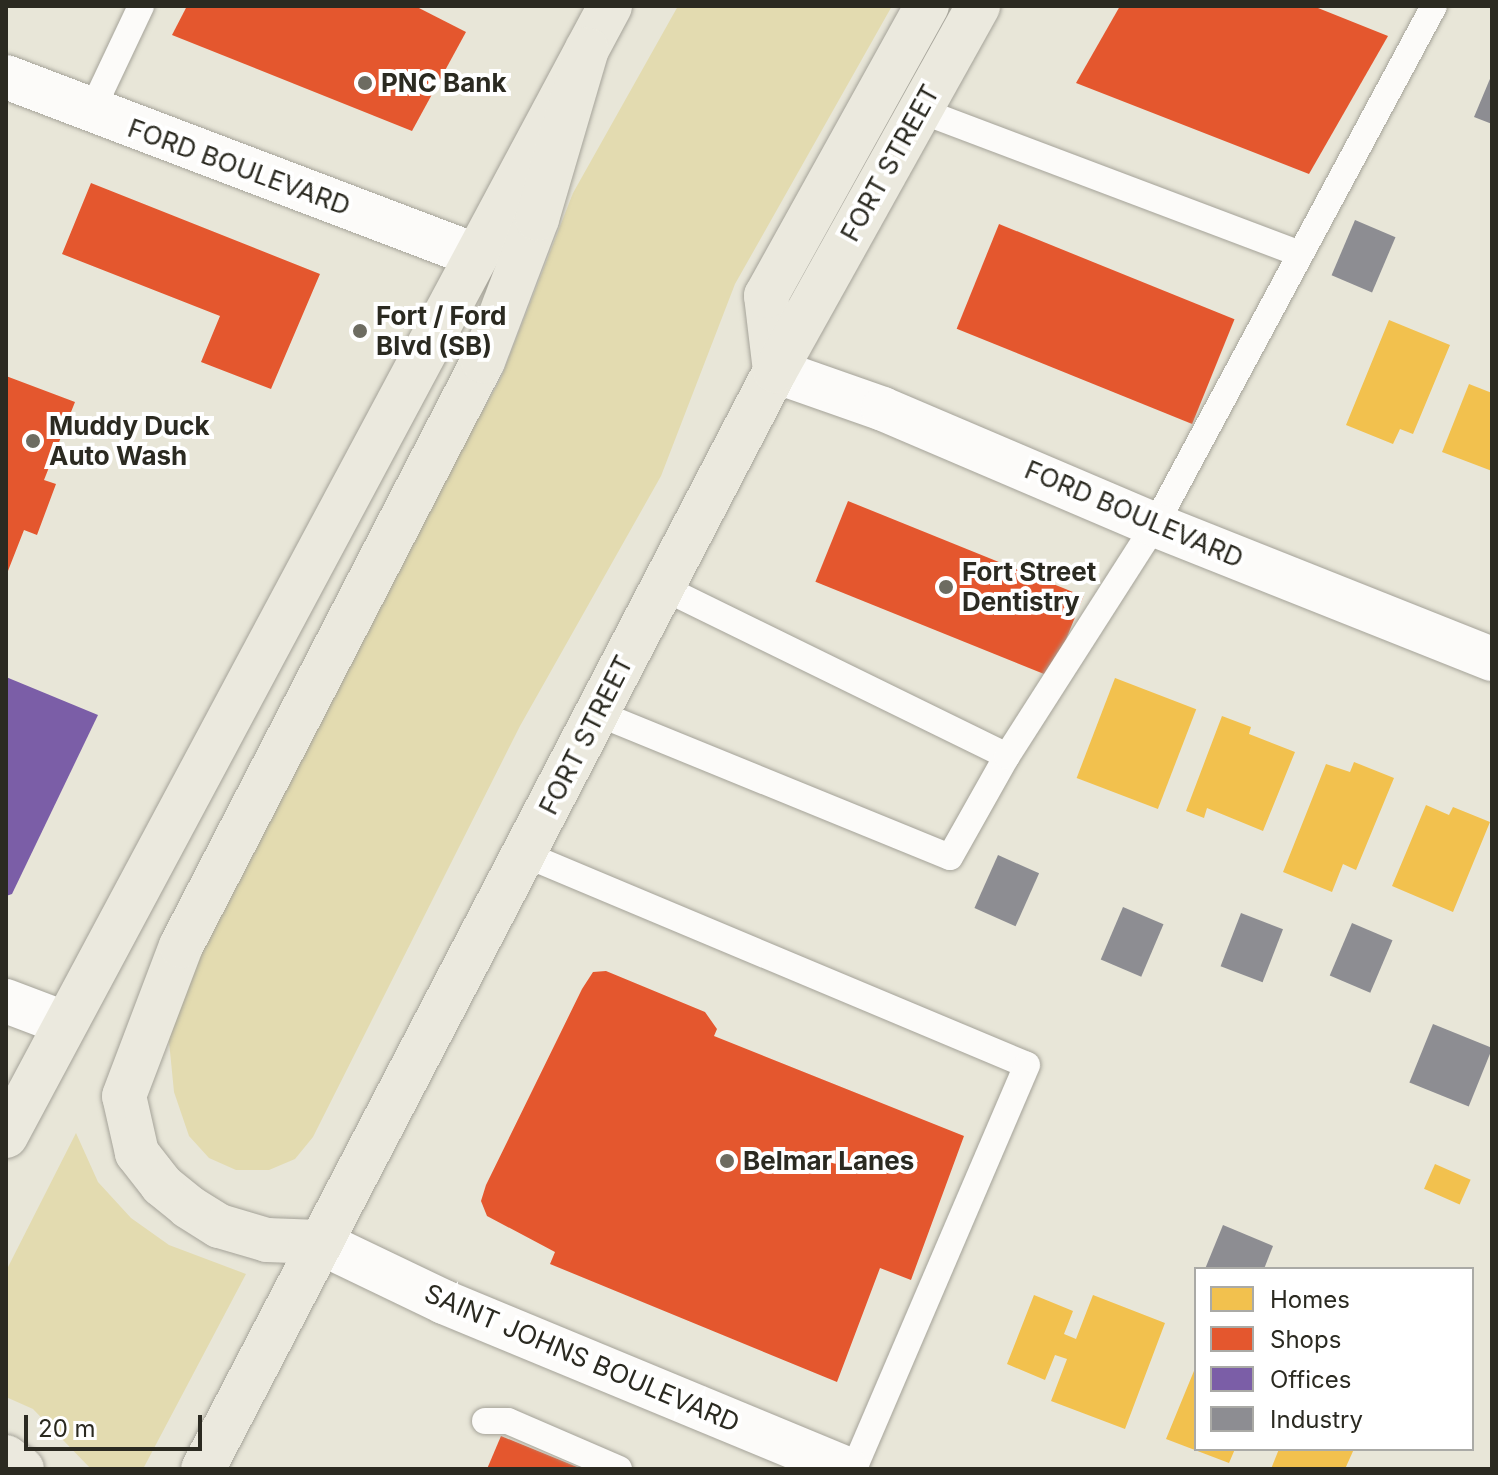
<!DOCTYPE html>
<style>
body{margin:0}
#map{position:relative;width:1498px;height:1475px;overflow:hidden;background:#e8e6d8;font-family:Inter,sans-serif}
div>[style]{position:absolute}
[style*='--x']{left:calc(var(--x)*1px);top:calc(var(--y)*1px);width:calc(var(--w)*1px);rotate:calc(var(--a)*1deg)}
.green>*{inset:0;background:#e3dbb0}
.homes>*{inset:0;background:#f2c14e;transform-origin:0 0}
.shops>*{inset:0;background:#e4572e;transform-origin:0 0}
.offices>*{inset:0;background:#7b5ea7}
.industry>*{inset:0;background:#8d8d92;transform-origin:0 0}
.roads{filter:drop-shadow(0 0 2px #a5a399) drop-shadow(0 0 2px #a5a399)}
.lane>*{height:26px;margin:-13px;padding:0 13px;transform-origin:13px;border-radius:13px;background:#fcfbf9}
.street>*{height:44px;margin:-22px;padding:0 22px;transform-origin:22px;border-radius:22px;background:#fcfbf9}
.primary>*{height:44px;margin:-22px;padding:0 22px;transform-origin:22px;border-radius:22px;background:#ebe9de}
.dots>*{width:22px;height:22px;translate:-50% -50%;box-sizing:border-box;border:4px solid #fff;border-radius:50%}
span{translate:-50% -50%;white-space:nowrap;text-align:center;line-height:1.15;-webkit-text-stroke:8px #fff;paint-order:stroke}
.poi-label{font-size:26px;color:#2b2a21;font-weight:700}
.left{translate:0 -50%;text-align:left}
.street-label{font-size:26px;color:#2b2a21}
.frame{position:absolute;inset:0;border:8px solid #2b2a21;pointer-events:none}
.legend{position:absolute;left:1194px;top:1267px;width:280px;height:184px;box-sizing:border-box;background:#fff;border:2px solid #aaaaa6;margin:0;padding:10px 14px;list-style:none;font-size:24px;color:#2b2a21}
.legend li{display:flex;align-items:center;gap:16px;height:40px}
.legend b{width:40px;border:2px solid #aaaaa6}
.scale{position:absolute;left:24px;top:1415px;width:178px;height:36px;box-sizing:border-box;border:4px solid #2b2a21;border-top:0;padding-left:10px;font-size:24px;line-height:28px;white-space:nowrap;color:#2b2a21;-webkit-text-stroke:6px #fff;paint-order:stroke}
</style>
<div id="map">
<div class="green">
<i style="clip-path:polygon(678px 6px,892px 6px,735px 284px,661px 476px,520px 726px,313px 1137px,295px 1159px,269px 1170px,236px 1170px,209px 1158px,189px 1136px,174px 1092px,168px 1031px,173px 1001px,332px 679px,501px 378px,573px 193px)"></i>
<i style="clip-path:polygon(76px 1133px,98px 1182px,131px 1218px,169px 1245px,246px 1274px,143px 1469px,91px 1469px,33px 1409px,6px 1397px,6px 1271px)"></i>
</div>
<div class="homes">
<i style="clip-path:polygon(1389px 320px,1450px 345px,1413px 434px,1400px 429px,1393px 444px,1346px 425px)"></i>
<i style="clip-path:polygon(1469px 384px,1492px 393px,1492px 471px,1442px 452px)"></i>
<i style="left:1115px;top:678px;width:87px;height:107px;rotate:21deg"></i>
<i style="clip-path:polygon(1222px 716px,1251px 727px,1249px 734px,1295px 752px,1263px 831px,1207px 808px,1204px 818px,1186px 811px)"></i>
<i style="clip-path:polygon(1354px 762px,1394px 778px,1356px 870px,1343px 864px,1332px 892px,1283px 872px,1326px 764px,1350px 772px)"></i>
<i style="clip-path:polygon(1426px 805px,1449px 815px,1453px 807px,1490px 822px,1453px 912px,1392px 886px)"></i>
<i style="left:1435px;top:1164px;width:39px;height:27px;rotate:24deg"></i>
<i style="clip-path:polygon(1034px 1295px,1073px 1311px,1064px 1334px,1076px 1339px,1093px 1295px,1165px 1323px,1125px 1429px,1051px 1401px,1067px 1359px,1055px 1355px,1045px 1380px,1007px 1364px)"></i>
<i style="clip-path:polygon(1196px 1366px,1196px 1449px,1235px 1449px,1229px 1463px,1166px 1439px)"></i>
<i style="clip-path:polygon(1279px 1449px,1354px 1449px,1345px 1469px,1271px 1469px)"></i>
</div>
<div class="shops">
<i style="clip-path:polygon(187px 6px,415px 6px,466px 32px,412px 131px,172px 35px)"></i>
<i style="clip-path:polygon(1120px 6px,1313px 6px,1388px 36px,1309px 174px,1076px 83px)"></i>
<i style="clip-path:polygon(91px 183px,320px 274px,271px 389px,201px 362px,220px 316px,62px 254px)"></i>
<i style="left:999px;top:224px;width:254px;height:113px;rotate:22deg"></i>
<i style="clip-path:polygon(6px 376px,75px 402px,44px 480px,56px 484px,37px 535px,24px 530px,6px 576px)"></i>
<i style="left:848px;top:501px;width:254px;height:87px;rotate:22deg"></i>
<i style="clip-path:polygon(606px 971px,705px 1012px,717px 1029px,714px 1036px,964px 1136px,911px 1280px,880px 1268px,837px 1382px,550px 1264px,555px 1252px,487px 1216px,481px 1201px,486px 1185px,582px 989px,593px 972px)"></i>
<i style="clip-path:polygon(501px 1436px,582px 1469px,487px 1469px)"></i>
</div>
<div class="offices">
<i style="clip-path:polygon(6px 677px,98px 715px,12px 894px,6px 896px)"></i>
</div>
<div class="industry">
<i style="clip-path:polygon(1492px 74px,1492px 124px,1474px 117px)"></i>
<i style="left:1355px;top:220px;width:44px;height:60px;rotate:23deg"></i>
<i style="left:998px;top:855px;width:45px;height:58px;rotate:24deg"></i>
<i style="left:1123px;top:907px;width:44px;height:57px;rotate:23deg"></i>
<i style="left:1241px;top:913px;width:45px;height:57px;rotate:21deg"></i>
<i style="left:1352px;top:923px;width:44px;height:57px;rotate:23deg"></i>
<i style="left:1433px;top:1024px;width:64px;height:63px;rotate:22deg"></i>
<i style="clip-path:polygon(1223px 1225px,1273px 1246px,1264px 1269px,1205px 1269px)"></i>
</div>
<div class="roads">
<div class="lane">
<i style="--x:919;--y:110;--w:407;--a:20.7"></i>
<i style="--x:91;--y:112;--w:117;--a:-64.7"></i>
<i style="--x:662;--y:587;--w:384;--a:26.1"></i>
<i style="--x:597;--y:713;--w:381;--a:22.2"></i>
<i style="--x:950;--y:857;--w:116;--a:-60.6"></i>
<i style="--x:1007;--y:756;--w:274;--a:-57.4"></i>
<i style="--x:1155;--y:525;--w:589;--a:-61.74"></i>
<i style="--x:524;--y:854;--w:545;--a:22.76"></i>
<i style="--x:1027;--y:1065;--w:439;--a:113.2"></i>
<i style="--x:485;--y:1421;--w:23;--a:0"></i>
<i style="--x:508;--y:1421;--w:121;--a:23.4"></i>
</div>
<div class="street">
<i style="--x:6;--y:77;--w:499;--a:20.8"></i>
<i style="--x:775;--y:371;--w:114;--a:19.4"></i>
<i style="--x:883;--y:409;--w:296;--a:23.1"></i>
<i style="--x:1155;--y:525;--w:363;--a:21.7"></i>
<i style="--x:6;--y:1001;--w:62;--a:20.8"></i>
<i style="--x:319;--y:1242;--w:139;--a:25.6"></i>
<i style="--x:444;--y:1302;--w:436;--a:22.5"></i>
</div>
<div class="primary">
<i style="--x:775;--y:371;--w:76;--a:-96.8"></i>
<i style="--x:766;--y:296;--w:332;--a:-61"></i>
<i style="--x:6;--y:1136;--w:1281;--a:-61.87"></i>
<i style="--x:319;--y:1242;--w:52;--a:-177.8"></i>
<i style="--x:267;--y:1240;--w:50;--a:-163.7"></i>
<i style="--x:219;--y:1226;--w:36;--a:-148"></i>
<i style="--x:189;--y:1207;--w:35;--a:-141"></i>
<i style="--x:162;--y:1185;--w:41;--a:-128"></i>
<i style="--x:137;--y:1153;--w:58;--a:-102.8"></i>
<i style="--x:124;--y:1096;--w:160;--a:-69.2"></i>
<i style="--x:181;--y:946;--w:658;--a:-62.7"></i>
<i style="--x:483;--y:361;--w:152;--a:-69.2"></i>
<i style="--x:537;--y:219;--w:177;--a:-73.6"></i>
<i style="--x:6;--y:1457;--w:20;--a:37"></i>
<i style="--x:203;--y:1469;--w:1238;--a:-62.48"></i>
<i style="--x:775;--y:371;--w:418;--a:-60.9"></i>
</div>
</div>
<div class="dots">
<i style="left:365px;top:83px;background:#6d6c61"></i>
<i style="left:360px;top:331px;background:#6d6c61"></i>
<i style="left:33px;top:441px;background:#6d6c61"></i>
<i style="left:946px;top:587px;background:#6d6c61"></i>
<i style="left:727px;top:1161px;background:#6d6c61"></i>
</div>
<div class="poi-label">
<span class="left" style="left:381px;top:83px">PNC Bank</span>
<span class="left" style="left:376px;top:331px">Fort / Ford<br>Blvd (SB)</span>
<span class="left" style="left:49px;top:441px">Muddy Duck<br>Auto Wash</span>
<span class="left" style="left:962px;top:587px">Fort Street<br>Dentistry</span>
<span class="left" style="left:743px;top:1161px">Belmar Lanes</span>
</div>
<div class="street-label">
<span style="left:890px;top:163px;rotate:-61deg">FORT STREET</span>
<span style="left:239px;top:167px;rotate:20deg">FORD BOULEVARD</span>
<span style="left:1134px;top:514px;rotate:23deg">FORD BOULEVARD</span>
<span style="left:586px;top:735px;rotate:-63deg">FORT STREET</span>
<span style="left:582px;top:1358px;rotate:23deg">SAINT JOHNS BOULEVARD</span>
</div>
<div class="frame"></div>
<ul class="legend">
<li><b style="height:22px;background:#f2c14e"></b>Homes</li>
<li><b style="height:22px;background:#e4572e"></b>Shops</li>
<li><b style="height:22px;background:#7b5ea7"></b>Offices</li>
<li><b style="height:22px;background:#8d8d92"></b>Industry</li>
</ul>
<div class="scale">20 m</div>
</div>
